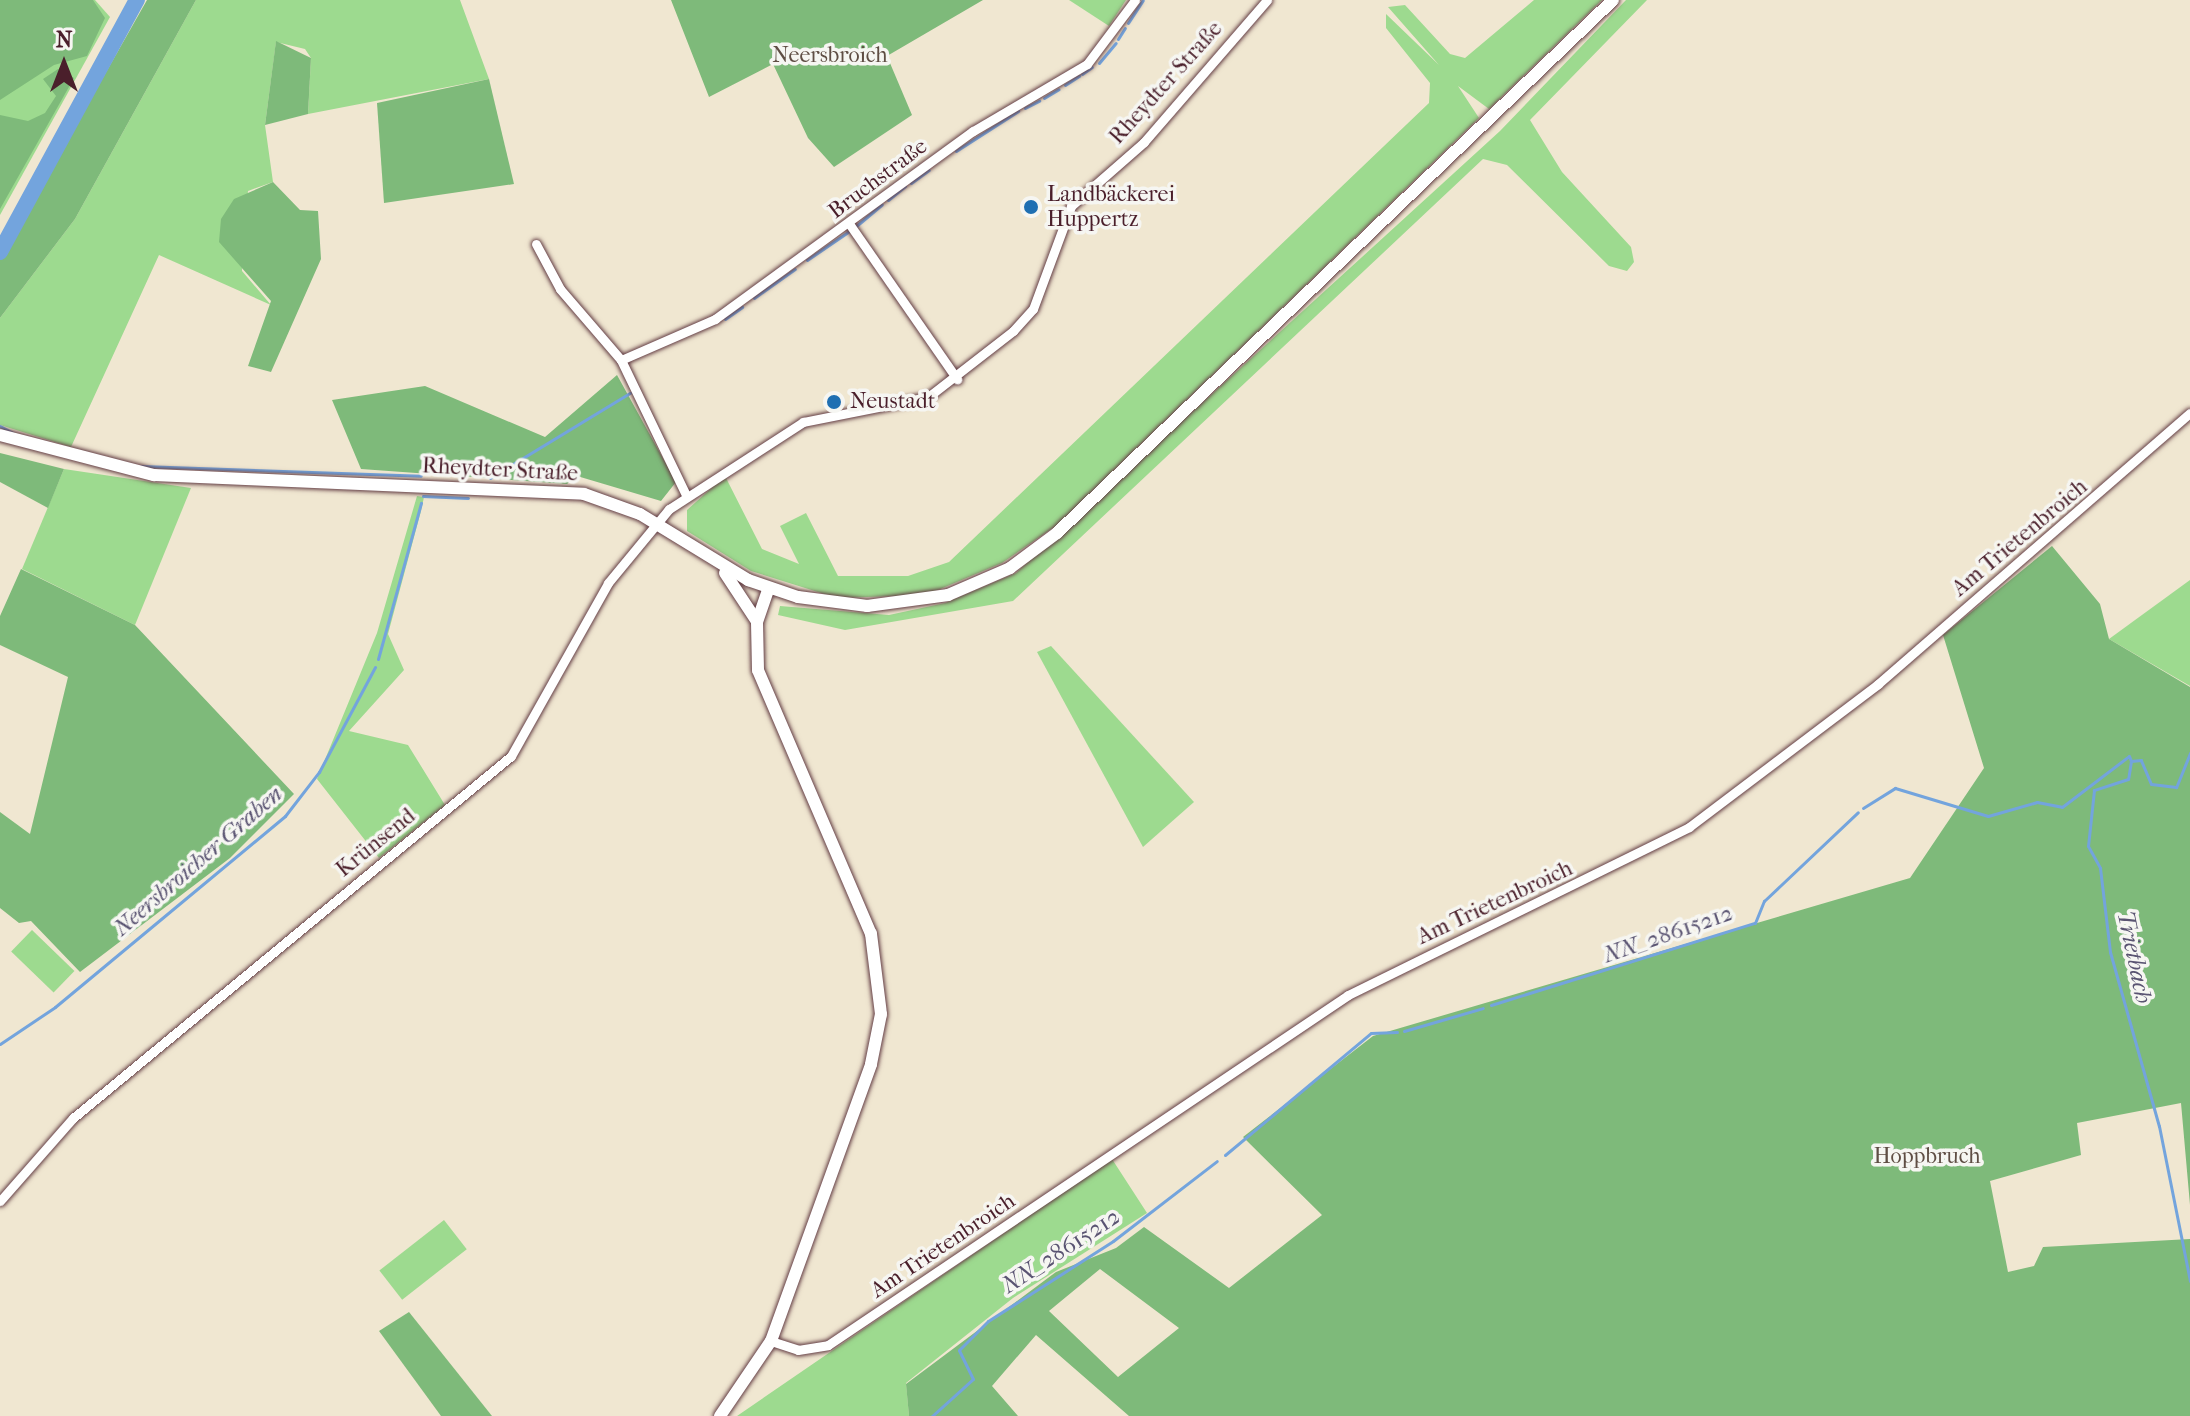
<!DOCTYPE html>
<meta charset="utf-8">
<style>
body{margin:0}
#map{position:relative;width:2190px;height:1416px;overflow:hidden;background:#f0e7d1;font-family:"IM FELL French Canon",serif}
div>[style]{position:absolute}
[style*='--x']{left:calc(var(--x)*1px);top:calc(var(--y)*1px);width:calc(var(--w)*1px);rotate:calc(var(--a)*1deg)}
.green>*{inset:0;background:#9dda8f;transform-origin:0 0}
.forest>*{inset:0;background:#7eba7a}
.stream>*{height:3px;margin:-1.5px;padding:0 1.5px;transform-origin:1.5px;border-radius:1.5px;background:#73a4dd}
.river>*{height:16px;margin:-8px;padding:0 8px;transform-origin:8px;border-radius:8px;background:#73a4dd}
.roads{filter:drop-shadow(0 0 2px #633d44) drop-shadow(0 0 2px #633d44)}
.street>*{height:9px;margin:-4.5px;padding:0 4.5px;transform-origin:4.5px;border-radius:4.5px;background:#fff}
.secondary>*{height:12px;margin:-6px;padding:0 6px;transform-origin:6px;border-radius:6px;background:#fff}
.dots>*{width:22px;height:22px;translate:-50% -50%;box-sizing:border-box;border:4px solid #f6f6f2;border-radius:50%}
span{translate:-50% -50%;white-space:nowrap;text-align:center;line-height:1.15;-webkit-text-stroke:7px #f6f6f2;paint-order:stroke}
.park-label{font-size:22px;color:#5f4e44}
.street-label{font-size:22px;color:#4a1f2b}
.poi-label{font-size:22px;color:#4a1f2b}
.left{translate:0 -50%;text-align:left}
.water-label{font-size:24px;color:#5a5472;font-style:italic}
.north{position:absolute;left:24px;top:24px;width:80px;height:80px;-webkit-text-stroke:6px #f6f6f2;paint-order:stroke;rotate:0deg;font-size:22px;font-weight:700;line-height:32px;text-align:center;color:#4a1f2b}
.north::after{content:'';display:block;margin:auto;width:28px;height:36px;background:#4a1f2b;clip-path:polygon(50% 0,100% 100%,50% 72%,0 100%)}
</style>
<div id="map">
<div class="green">
<i style="clip-path:polygon(0 0,95px 0,110px 17px,0 215px)"></i>
<i style="clip-path:polygon(196px 0,460px 0,489px 79px,308px 114px,311px 58px,305px 49px,276px 42px,265px 125px,273px 182px,248px 191px,242px 271px,271px 305px,159px 255px,71px 447px,0 425px,0 318px,75px 219px)"></i>
<i style="clip-path:polygon(1069px 0,1126px 0,1109px 26px)"></i>
<i style="clip-path:polygon(1534px 0,1602px 0,1489px 109px,1458px 86px,1479px 118px,1057px 525px,1002px 563px,926px 595px,837px 598px,751px 571px,687px 531px,687px 510px,725px 476px,762px 549px,799px 564px,780px 526px,806px 513px,838px 576px,908px 576px,949px 562px,1429px 103px,1430px 83px,1386px 28px,1386px 14px,1439px 65px,1388px 7px,1405px 5px,1450px 54px,1465px 58px)"></i>
<i style="clip-path:polygon(1626px 0,1647px 0,1530px 120px,1562px 172px,1631px 247px,1634px 262px,1627px 271px,1609px 266px,1507px 165px,1483px 159px,1013px 601px,845px 630px,778px 615px,780px 606px,889px 615px,945px 603px,1016px 573px,1500px 131px)"></i>
<i style="clip-path:polygon(64px 469px,191px 488px,135px 625px,22px 569px)"></i>
<i style="clip-path:polygon(417px 496px,424px 497px,421px 511px,388px 634px,404px 670px,349px 731px,408px 745px,445px 805px,379px 858px,317px 779px,377px 633px)"></i>
<i style="clip-path:polygon(2190px 580px,2190px 686px,2109px 639px)"></i>
<i style="clip-path:polygon(1051px 646px,1194px 802px,1143px 847px,1037px 652px)"></i>
<i style="left:32px;top:930px;width:59px;height:30px;rotate:44deg"></i>
<i style="clip-path:polygon(1112px 1159px,1147px 1213px,1013px 1298px,906px 1383px,909px 1416px,737px 1416px)"></i>
<i style="left:444px;top:1220px;width:37px;height:82px;rotate:52deg"></i>
</div>
<div class="forest">
<i style="clip-path:polygon(0 0,93px 0,105px 18px,87px 56px,54px 65px,0 100px)"></i>
<i style="clip-path:polygon(147px 0,196px 0,75px 219px,0 318px,0 259px)"></i>
<i style="clip-path:polygon(671px 0,983px 0,887px 56px,912px 115px,834px 167px,808px 138px,773px 64px,709px 97px)"></i>
<i style="clip-path:polygon(276px 41px,311px 58px,308px 114px,265px 125px)"></i>
<i style="clip-path:polygon(58px 69px,74px 78px,0 209px,0 115px,28px 121px,45px 113px,56px 96px,43px 79px)"></i>
<i style="clip-path:polygon(489px 79px,514px 184px,384px 203px,377px 103px)"></i>
<i style="clip-path:polygon(273px 182px,300px 210px,318px 211px,321px 259px,271px 372px,248px 366px,271px 301px,219px 242px,221px 219px,234px 199px)"></i>
<i style="clip-path:polygon(617px 375px,676px 482px,661px 501px,577px 476px,567px 484px,361px 469px,332px 400px,425px 386px,545px 437px)"></i>
<i style="clip-path:polygon(0 453px,64px 469px,48px 508px,0 482px)"></i>
<i style="clip-path:polygon(evenodd,2052px 546px,2100px 604px,2109px 639px,2190px 687px,2190px 1205px,2181px 1103px,2077px 1123px,2081px 1155px,1990px 1181px,2008px 1272px,2034px 1266px,2043px 1247px,2190px 1239px,2190px 1416px,1129px 1416px,1036px 1335px,992px 1386px,1018px 1416px,909px 1416px,906px 1384px,1056px 1272px,1116px 1248px,1144px 1227px,1229px 1288px,1322px 1215px,1243px 1137px,1373px 1036px,1910px 878px,1984px 768px,1943px 635px,2052px 546px,1100px 1269px,1179px 1328px,1118px 1377px,1049px 1311px,1100px 1269px)"></i>
<i style="clip-path:polygon(21px 569px,135px 625px,294px 794px,230px 858px,80px 972px,31px 921px,19px 923px,0 908px,0 812px,30px 834px,68px 677px,0 645px,0 616px)"></i>
<i style="clip-path:polygon(409px 1312px,492px 1416px,441px 1416px,379px 1331px)"></i>
</div>
<div class="stream">
<i style="--x:1128;--y:23;--w:27;--a:-57"></i>
<i style="--x:1118;--y:39;--w:13;--a:-58"></i>
<i style="--x:1099;--y:63;--w:26;--a:-50"></i>
<i style="--x:1082;--y:74;--w:12;--a:-35"></i>
<i style="--x:1065;--y:85;--w:17;--a:-33"></i>
<i style="--x:1044;--y:98;--w:17;--a:-31"></i>
<i style="--x:1025;--y:108;--w:16;--a:-27"></i>
<i style="--x:956;--y:151;--w:74;--a:-32.8"></i>
<i style="--x:911;--y:183;--w:22;--a:-36"></i>
<i style="--x:888;--y:200;--w:22;--a:-39"></i>
<i style="--x:855;--y:227;--w:35;--a:-40"></i>
<i style="--x:807;--y:260;--w:50;--a:-34.3"></i>
<i style="--x:754;--y:298;--w:50;--a:-35.3"></i>
<i style="--x:725;--y:319;--w:21;--a:-35"></i>
<i style="--x:0;--y:426;--w:15;--a:28"></i>
<i style="--x:141;--y:466;--w:280;--a:2"></i>
<i style="--x:490;--y:478;--w:164;--a:-31.3"></i>
<i style="--x:423;--y:496;--w:45;--a:2.5"></i>
<i style="--x:378;--y:659;--w:162;--a:-74.6"></i>
<i style="--x:2190;--y:753;--w:37;--a:112"></i>
<i style="--x:2176;--y:787;--w:25;--a:-173"></i>
<i style="--x:2151;--y:784;--w:26;--a:-113"></i>
<i style="--x:2141;--y:760;--w:10;--a:174"></i>
<i style="--x:2131;--y:761;--w:18;--a:99"></i>
<i style="--x:2128;--y:779;--w:36;--a:162"></i>
<i style="--x:2094;--y:790;--w:56;--a:96.1"></i>
<i style="--x:2088;--y:846;--w:25;--a:61"></i>
<i style="--x:2100;--y:868;--w:85;--a:83.2"></i>
<i style="--x:2110;--y:952;--w:181;--a:74.3"></i>
<i style="--x:2159;--y:1126;--w:158;--a:78.7"></i>
<i style="--x:1863;--y:808;--w:38;--a:-32"></i>
<i style="--x:1895;--y:788;--w:97;--a:16.8"></i>
<i style="--x:1988;--y:816;--w:51;--a:-15.9"></i>
<i style="--x:2037;--y:802;--w:25;--a:11"></i>
<i style="--x:2062;--y:807;--w:84;--a:-37.3"></i>
<i style="--x:2129;--y:756;--w:5;--a:68"></i>
<i style="--x:1491;--y:1005;--w:276;--a:-17.3"></i>
<i style="--x:1755;--y:923;--w:24;--a:-68"></i>
<i style="--x:1764;--y:901;--w:129;--a:-43.4"></i>
<i style="--x:1404;--y:1031;--w:82;--a:-16.2"></i>
<i style="--x:0;--y:1044;--w:66;--a:-33.9"></i>
<i style="--x:55;--y:1007;--w:299;--a:-39.7"></i>
<i style="--x:285;--y:816;--w:56;--a:-52.3"></i>
<i style="--x:319;--y:772;--w:119;--a:-61.9"></i>
<i style="--x:1225;--y:1155;--w:190;--a:-39.9"></i>
<i style="--x:1371;--y:1033;--w:26;--a:-2"></i>
<i style="--x:932;--y:1416;--w:55;--a:-42.1"></i>
<i style="--x:973;--y:1379;--w:32;--a:-116"></i>
<i style="--x:959;--y:1350;--w:41;--a:-45"></i>
<i style="--x:988;--y:1321;--w:148;--a:-32.6"></i>
<i style="--x:1113;--y:1241;--w:131;--a:-37.6"></i>
</div>
<div class="river">
<i style="--x:0;--y:252;--w:287;--a:-61.5"></i>
</div>
<div class="roads">
<div class="street">
<i style="--x:850;--y:225;--w:188;--a:55.2"></i>
<i style="--x:536;--y:244;--w:51;--a:61.9"></i>
<i style="--x:560;--y:289;--w:94;--a:49.3"></i>
<i style="--x:621;--y:360;--w:150;--a:64.3"></i>
<i style="--x:621;--y:360;--w:103;--a:-23.6"></i>
<i style="--x:715;--y:319;--w:319;--a:-36.1"></i>
<i style="--x:973;--y:131;--w:132;--a:-30.4"></i>
<i style="--x:1087;--y:64;--w:80;--a:-53.1"></i>
<i style="--x:0;--y:1201;--w:111;--a:-48.7"></i>
<i style="--x:73;--y:1118;--w:568;--a:-39.57"></i>
<i style="--x:511;--y:756;--w:198;--a:-60.7"></i>
<i style="--x:608;--y:583;--w:96;--a:-50.5"></i>
<i style="--x:669;--y:509;--w:160;--a:-33"></i>
<i style="--x:803;--y:422;--w:127;--a:-11.3"></i>
<i style="--x:928;--y:397;--w:108;--a:-37.8"></i>
<i style="--x:1013;--y:331;--w:30;--a:-48"></i>
<i style="--x:1033;--y:309;--w:110;--a:-69.7"></i>
<i style="--x:1071;--y:206;--w:97;--a:-41.2"></i>
<i style="--x:1144;--y:142;--w:188;--a:-49.1"></i>
<i style="--x:771;--y:1341;--w:28;--a:18"></i>
<i style="--x:798;--y:1350;--w:30;--a:-9"></i>
<i style="--x:828;--y:1345;--w:627;--a:-33.94"></i>
<i style="--x:1348;--y:995;--w:380;--a:-26.2"></i>
<i style="--x:1689;--y:827;--w:237;--a:-37.1"></i>
<i style="--x:1878;--y:684;--w:413;--a:-41"></i>
</div>
<div class="secondary">
<i style="--x:0;--y:435;--w:159;--a:14.6"></i>
<i style="--x:154;--y:475;--w:430;--a:2.5"></i>
<i style="--x:584;--y:494;--w:59;--a:19.7"></i>
<i style="--x:640;--y:514;--w:127;--a:31.4"></i>
<i style="--x:748;--y:580;--w:53;--a:18.8"></i>
<i style="--x:798;--y:597;--w:70;--a:7.4"></i>
<i style="--x:867;--y:606;--w:82;--a:-7.7"></i>
<i style="--x:948;--y:595;--w:68;--a:-23.5"></i>
<i style="--x:1010;--y:568;--w:59;--a:-36.7"></i>
<i style="--x:1057;--y:533;--w:770;--a:-43.79"></i>
<i style="--x:725;--y:573;--w:56;--a:56.6"></i>
<i style="--x:720;--y:1416;--w:91;--a:-55.8"></i>
<i style="--x:771;--y:1341;--w:294;--a:-70.1"></i>
<i style="--x:871;--y:1064;--w:51;--a:-78.7"></i>
<i style="--x:881;--y:1014;--w:81;--a:-97.1"></i>
<i style="--x:871;--y:934;--w:287;--a:-113.2"></i>
<i style="--x:758;--y:670;--w:48;--a:-91.2"></i>
<i style="--x:757;--y:622;--w:36;--a:-71"></i>
</div>
</div>
<div class="dots">
<i style="left:1031px;top:207px;background:#1f6fb2"></i>
<i style="left:834px;top:402px;background:#1f6fb2"></i>
</div>
<div class="park-label">
<span style="left:830px;top:56px">Neersbroich</span>
<span style="left:1927px;top:1157px">Hoppbruch</span>
</div>
<div class="street-label">
<span style="left:1166px;top:83px;rotate:-48deg">Rheydter Straße</span>
<span style="left:878px;top:179px;rotate:-37deg">Bruchstraße</span>
<span style="left:500px;top:470px;rotate:3deg">Rheydter Straße</span>
<span style="left:2020px;top:538px;rotate:-40deg">Am Trietenbroich</span>
<span style="left:376px;top:843px;rotate:-39deg">Krünsend</span>
<span style="left:1495px;top:903px;rotate:-25deg">Am Trietenbroich</span>
<span style="left:943px;top:1246px;rotate:-34deg">Am Trietenbroich</span>
</div>
<div class="poi-label">
<span class="left" style="left:1047px;top:207px">Landbäckerei<br>Huppertz</span>
<span class="left" style="left:850px;top:402px">Neustadt</span>
</div>
<div class="water-label">
<span style="left:198px;top:861px;rotate:-41deg">Neersbroicher Graben</span>
<span style="left:1668px;top:934px;rotate:-19deg">NN_28615212</span>
<span style="left:2134px;top:957px;rotate:78deg">Trietbach</span>
<span style="left:1061px;top:1251px;rotate:-33deg">NN_28615212</span>
</div>
<div class="north">N</div>
</div>
